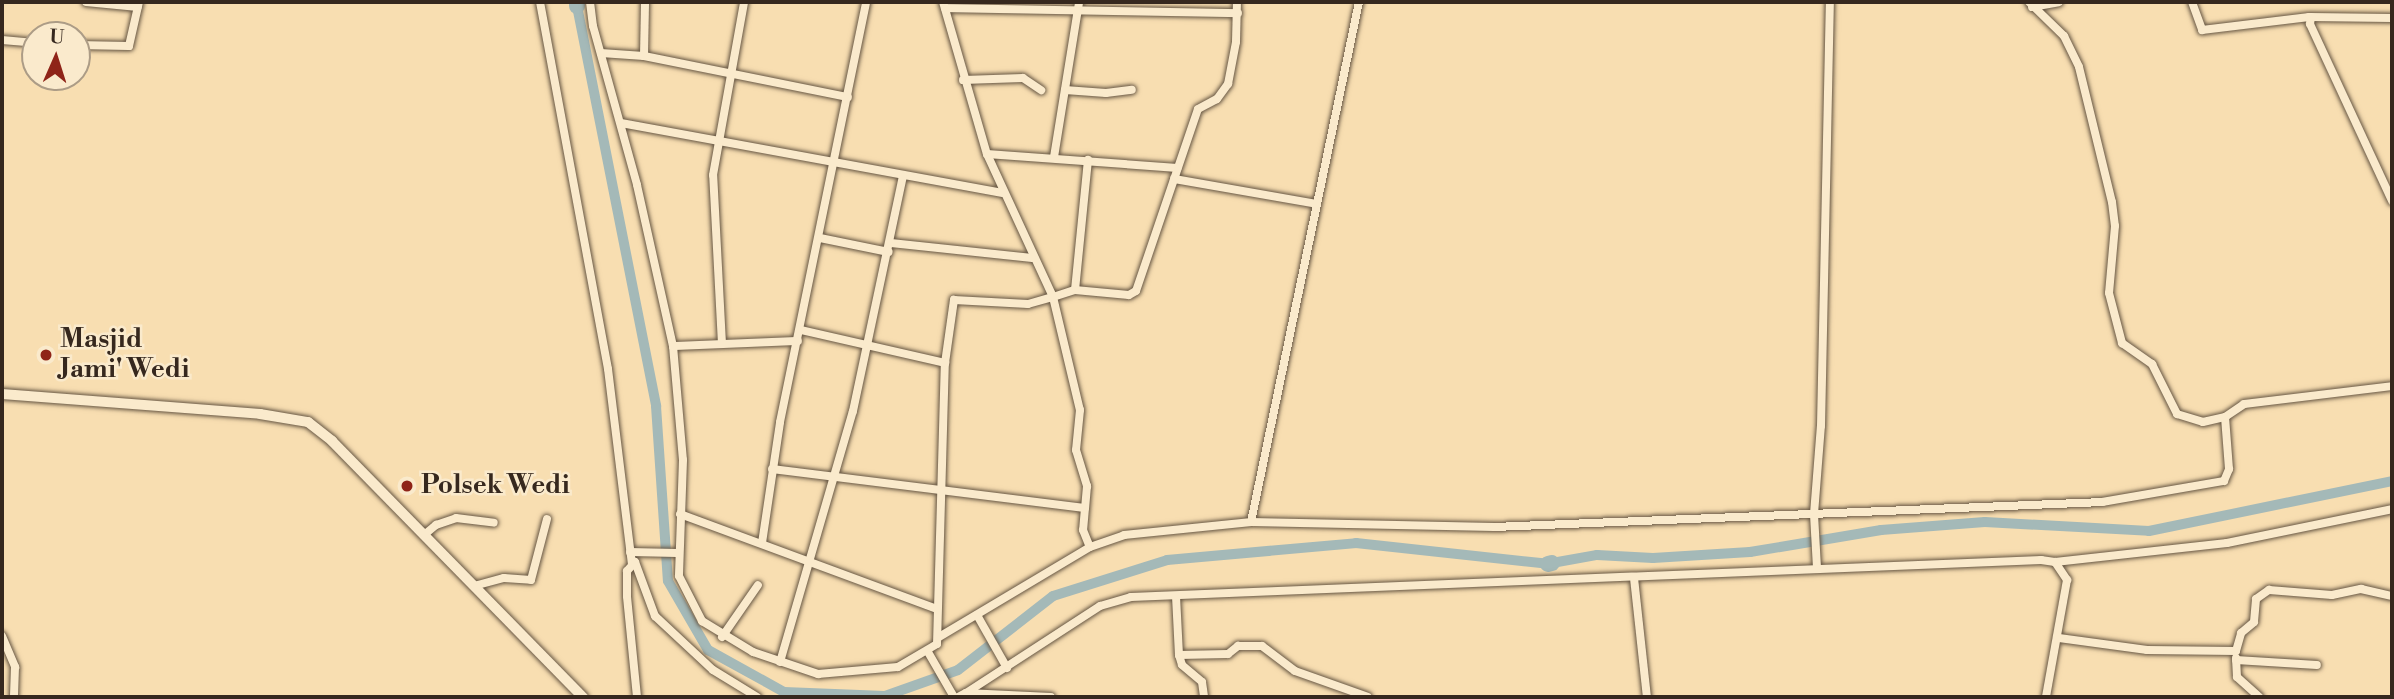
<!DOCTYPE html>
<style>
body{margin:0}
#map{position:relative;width:2394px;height:699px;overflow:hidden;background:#f8deb1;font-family:"Libre Bodoni",serif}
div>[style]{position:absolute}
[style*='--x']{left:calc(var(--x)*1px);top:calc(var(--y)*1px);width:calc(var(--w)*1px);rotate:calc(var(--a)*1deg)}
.canal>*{height:10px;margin:-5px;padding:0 5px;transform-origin:5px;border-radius:5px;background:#a4b9b8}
.river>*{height:16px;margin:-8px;padding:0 8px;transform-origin:8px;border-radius:8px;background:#a4b9b8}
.roads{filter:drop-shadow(0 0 2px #665643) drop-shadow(0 0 2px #665643)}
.street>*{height:8px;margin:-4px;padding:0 4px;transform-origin:4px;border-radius:4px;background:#faeacc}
.secondary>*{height:10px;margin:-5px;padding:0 5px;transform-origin:5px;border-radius:5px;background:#faeacc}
.dots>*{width:19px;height:19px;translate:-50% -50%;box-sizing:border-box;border:4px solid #faeacc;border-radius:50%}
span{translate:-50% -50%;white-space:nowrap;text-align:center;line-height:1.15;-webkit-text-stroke:5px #faeacc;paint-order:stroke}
.poi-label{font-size:26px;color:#36281e;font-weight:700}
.left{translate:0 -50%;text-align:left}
.frame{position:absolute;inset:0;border:4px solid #36281e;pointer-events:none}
.north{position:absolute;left:21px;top:21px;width:70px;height:70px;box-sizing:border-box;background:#faeacc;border:2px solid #ac9c86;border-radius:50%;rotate:3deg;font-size:19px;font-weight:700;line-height:28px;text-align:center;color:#36281e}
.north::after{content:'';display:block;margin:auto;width:24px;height:32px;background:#8f2418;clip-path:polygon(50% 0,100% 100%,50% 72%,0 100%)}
</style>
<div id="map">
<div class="canal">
<i style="--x:577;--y:6;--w:408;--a:78.8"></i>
<i style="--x:656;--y:406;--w:175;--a:86.1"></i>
<i style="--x:668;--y:581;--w:80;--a:59.9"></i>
<i style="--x:708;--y:650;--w:87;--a:28.9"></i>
<i style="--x:784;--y:692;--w:101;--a:2.3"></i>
<i style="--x:885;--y:696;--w:77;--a:-19.6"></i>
<i style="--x:958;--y:670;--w:120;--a:-37.9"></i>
<i style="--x:1053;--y:596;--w:120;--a:-17.5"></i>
<i style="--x:1167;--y:560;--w:190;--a:-5.1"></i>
<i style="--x:1356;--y:543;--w:193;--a:6.2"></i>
<i style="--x:1552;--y:563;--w:46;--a:-10.1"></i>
<i style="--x:1597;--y:555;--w:56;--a:3.1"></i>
<i style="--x:1653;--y:558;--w:97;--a:-3.5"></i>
<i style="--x:1750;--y:552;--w:133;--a:-9.5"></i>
<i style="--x:1881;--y:530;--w:104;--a:-4.4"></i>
<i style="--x:1985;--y:522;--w:164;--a:3.1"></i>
<i style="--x:2149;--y:531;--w:248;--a:-11.6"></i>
</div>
<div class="river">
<i style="--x:577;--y:2;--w:4;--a:90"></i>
<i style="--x:1548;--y:564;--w:4;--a:-14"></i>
</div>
<div class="roads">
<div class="street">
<i style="--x:86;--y:2;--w:52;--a:5.5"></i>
<i style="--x:540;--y:2;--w:373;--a:79.5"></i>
<i style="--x:608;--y:369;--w:196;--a:83"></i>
<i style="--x:590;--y:2;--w:24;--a:83"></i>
<i style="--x:593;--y:26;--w:165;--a:74.5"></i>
<i style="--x:637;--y:185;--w:165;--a:77.4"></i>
<i style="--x:673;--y:346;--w:114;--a:85"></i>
<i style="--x:683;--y:460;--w:116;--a:92"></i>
<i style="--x:679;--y:576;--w:51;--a:62.9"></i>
<i style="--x:702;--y:621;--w:60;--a:31.3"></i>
<i style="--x:753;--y:652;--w:69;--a:18.7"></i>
<i style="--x:818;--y:674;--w:80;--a:-5"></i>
<i style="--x:898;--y:667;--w:45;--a:-30.5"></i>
<i style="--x:937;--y:644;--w:281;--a:-88.4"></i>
<i style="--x:945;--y:363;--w:64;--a:-81.9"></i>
<i style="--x:954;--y:300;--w:74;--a:3.1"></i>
<i style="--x:1028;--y:304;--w:26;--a:-16"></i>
<i style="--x:1053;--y:297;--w:116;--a:76.6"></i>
<i style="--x:1080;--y:410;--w:40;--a:95.7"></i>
<i style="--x:1076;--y:450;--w:38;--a:73"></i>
<i style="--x:1087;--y:486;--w:22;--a:95"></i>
<i style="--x:943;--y:2;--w:158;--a:73.9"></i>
<i style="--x:987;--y:154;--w:157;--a:65.2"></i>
<i style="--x:1053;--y:297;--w:23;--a:-18"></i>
<i style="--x:1075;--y:290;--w:54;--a:5.3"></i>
<i style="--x:1129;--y:295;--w:8;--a:-30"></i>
<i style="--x:1136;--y:291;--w:192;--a:-71.2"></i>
<i style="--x:1198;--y:109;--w:21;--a:-28"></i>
<i style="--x:1217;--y:99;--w:19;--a:-54"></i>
<i style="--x:1228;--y:84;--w:43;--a:-79.2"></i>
<i style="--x:1236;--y:42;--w:40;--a:-88.6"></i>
<i style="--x:2029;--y:2;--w:49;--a:44.2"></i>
<i style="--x:2064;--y:36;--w:34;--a:64"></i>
<i style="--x:2079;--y:67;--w:139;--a:76.3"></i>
<i style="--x:2112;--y:202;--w:24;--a:83"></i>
<i style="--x:2115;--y:226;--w:67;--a:95.1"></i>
<i style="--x:2109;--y:293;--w:52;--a:75.4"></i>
<i style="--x:2122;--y:343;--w:37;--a:35"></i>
<i style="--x:2152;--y:364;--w:56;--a:63.4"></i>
<i style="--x:2177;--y:414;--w:27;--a:17"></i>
<i style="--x:2203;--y:422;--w:23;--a:-13"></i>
<i style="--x:2192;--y:2;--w:30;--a:70"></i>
<i style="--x:2202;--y:30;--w:108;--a:-6.9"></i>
<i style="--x:2309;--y:17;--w:83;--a:0.7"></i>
<i style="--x:2032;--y:7;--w:27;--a:-10"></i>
<i style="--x:945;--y:8;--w:293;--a:1"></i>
<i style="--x:2311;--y:17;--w:7;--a:98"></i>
<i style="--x:2310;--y:24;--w:195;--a:65.1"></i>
<i style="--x:2;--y:40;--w:33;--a:5"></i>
<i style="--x:77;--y:45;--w:52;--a:1.1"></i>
<i style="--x:129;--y:46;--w:45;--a:-77.2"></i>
<i style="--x:601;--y:53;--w:43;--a:4"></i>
<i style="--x:644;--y:56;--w:208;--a:11.4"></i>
<i style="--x:644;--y:56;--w:54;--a:-88.9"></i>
<i style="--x:963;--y:80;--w:60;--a:-1.9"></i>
<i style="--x:1023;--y:78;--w:22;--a:34"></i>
<i style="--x:1065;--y:90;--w:41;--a:4.2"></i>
<i style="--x:1106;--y:93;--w:26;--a:-7"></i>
<i style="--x:621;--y:123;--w:388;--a:10.4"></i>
<i style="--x:987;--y:154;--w:191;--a:4.2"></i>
<i style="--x:1054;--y:157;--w:157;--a:-80.8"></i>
<i style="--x:1174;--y:179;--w:145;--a:9.9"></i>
<i style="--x:820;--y:238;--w:70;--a:11.5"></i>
<i style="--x:891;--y:243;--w:142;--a:6.1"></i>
<i style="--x:1075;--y:290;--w:131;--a:-84.3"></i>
<i style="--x:801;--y:330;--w:148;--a:12.9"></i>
<i style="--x:722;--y:344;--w:169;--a:-93"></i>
<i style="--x:713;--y:175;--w:176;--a:-79.8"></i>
<i style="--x:673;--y:346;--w:125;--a:-2.3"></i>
<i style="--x:772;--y:469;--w:315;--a:7.1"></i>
<i style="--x:1085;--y:508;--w:22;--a:95"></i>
<i style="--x:1083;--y:530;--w:18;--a:68"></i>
<i style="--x:680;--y:514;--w:274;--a:20.3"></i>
<i style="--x:1251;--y:522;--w:531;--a:-78.27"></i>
<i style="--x:424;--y:535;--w:16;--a:-40"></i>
<i style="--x:436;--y:525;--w:21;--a:-19"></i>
<i style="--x:456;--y:518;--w:38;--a:7"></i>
<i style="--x:762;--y:543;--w:122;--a:-81.5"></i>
<i style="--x:780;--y:422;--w:429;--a:-78.4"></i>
<i style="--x:630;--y:552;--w:47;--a:1.2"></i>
<i style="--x:2055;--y:562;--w:173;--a:-6.3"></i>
<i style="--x:2227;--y:543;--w:168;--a:-11.6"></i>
<i style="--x:1817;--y:568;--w:54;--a:-93.2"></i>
<i style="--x:1814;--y:514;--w:88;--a:-85.5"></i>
<i style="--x:1821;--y:426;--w:424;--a:-88.8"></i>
<i style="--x:1634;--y:578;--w:120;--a:83.8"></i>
<i style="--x:474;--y:586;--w:31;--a:-15"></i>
<i style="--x:504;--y:578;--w:27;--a:4"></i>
<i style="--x:531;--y:580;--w:63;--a:-75.3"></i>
<i style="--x:1176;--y:596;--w:59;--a:87.1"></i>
<i style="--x:1179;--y:655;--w:49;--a:-1.2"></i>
<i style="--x:1228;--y:654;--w:13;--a:-39"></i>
<i style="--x:1238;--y:646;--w:24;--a:0"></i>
<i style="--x:1262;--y:646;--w:41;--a:37.1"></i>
<i style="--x:1295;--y:671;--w:77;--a:19.6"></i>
<i style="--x:977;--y:615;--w:61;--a:60.5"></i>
<i style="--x:2;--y:636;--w:34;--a:67"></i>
<i style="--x:15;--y:667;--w:30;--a:92"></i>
<i style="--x:722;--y:637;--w:63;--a:-55.3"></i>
<i style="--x:939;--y:637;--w:176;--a:-30.8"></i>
<i style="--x:1090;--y:547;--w:36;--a:-19"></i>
<i style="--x:1124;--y:535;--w:128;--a:-5.8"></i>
<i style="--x:1251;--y:522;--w:243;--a:1.2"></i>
<i style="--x:1494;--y:527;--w:609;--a:-2.35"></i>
<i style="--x:2102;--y:502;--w:124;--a:-9.8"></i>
<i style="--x:2224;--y:481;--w:13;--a:-67"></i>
<i style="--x:2229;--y:469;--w:52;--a:-94.4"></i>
<i style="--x:2225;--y:417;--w:23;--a:-34"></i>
<i style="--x:2244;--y:404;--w:149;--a:-6.9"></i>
<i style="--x:2059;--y:638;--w:89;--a:7.8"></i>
<i style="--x:2147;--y:650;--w:89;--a:0.6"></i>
<i style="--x:2236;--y:651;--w:19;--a:-74"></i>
<i style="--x:2241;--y:633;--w:17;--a:-40"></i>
<i style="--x:2254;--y:622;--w:23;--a:-85"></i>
<i style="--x:2256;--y:599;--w:16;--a:-35"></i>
<i style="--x:2269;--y:590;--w:63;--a:4.5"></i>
<i style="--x:2332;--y:595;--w:30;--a:-12"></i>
<i style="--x:2361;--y:589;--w:32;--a:13"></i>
<i style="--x:928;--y:652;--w:52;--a:60"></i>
<i style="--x:1179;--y:655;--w:10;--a:73"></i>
<i style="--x:1182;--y:665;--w:26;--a:40"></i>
<i style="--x:1202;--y:682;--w:15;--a:82"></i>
<i style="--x:2236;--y:658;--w:19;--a:87"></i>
<i style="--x:2237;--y:677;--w:30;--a:42"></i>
<i style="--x:2236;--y:660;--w:81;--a:3.5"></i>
<i style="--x:780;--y:662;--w:261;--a:-73.8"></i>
<i style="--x:853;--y:411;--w:240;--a:-78"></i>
<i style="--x:966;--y:693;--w:160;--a:-33"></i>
<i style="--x:1100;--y:606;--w:32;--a:-16"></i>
<i style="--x:1131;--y:597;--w:911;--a:-2.33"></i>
<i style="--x:2041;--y:560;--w:14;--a:8"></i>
<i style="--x:2055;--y:562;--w:22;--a:56"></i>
<i style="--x:2067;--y:580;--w:119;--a:100.2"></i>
<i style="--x:637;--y:697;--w:101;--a:-95.7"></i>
<i style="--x:627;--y:596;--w:25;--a:-90"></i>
<i style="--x:627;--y:571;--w:12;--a:-48"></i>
<i style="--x:635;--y:562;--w:58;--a:69.7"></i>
<i style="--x:655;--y:616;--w:79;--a:43"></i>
<i style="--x:713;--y:670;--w:52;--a:31.5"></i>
<i style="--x:958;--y:697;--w:9;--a:-27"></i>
<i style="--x:966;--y:693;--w:85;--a:2.7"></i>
</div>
<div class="secondary">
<i style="--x:2;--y:394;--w:259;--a:4.4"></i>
<i style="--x:260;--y:414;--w:49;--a:9.5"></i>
<i style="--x:308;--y:422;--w:31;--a:38"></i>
<i style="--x:332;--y:441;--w:359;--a:45.6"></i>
</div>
</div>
<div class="dots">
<i style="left:46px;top:355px;background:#8f2418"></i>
<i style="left:407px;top:486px;background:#8f2418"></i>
</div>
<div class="poi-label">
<span class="left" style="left:60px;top:355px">Masjid<br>Jami' Wedi</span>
<span class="left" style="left:421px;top:486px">Polsek Wedi</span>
</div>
<div class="frame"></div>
<div class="north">U</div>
</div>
